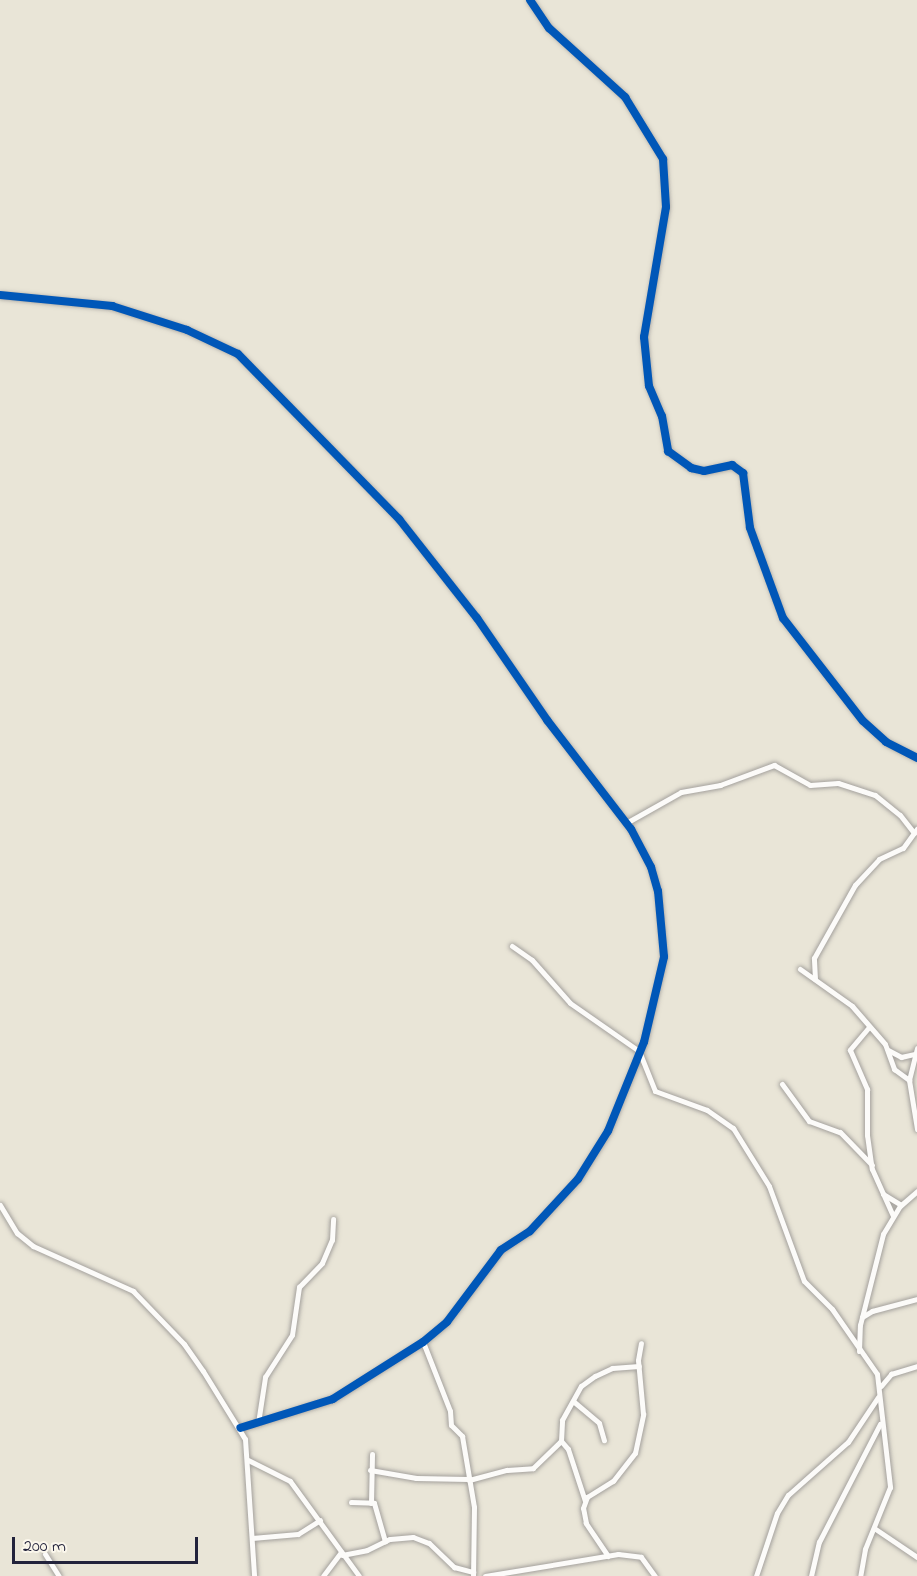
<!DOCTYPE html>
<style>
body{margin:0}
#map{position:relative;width:917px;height:1576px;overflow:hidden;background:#e9e5d7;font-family:"Indie Flower",sans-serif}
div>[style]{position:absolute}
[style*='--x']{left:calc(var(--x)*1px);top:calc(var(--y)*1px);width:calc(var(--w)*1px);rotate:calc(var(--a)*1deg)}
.roads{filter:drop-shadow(0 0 2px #a4a19d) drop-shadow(0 0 2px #a4a19d)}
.street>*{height:5px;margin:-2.5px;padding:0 2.5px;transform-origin:2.5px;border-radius:2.5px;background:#fcfbf9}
.cycleway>*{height:8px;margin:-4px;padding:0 4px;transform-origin:4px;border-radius:4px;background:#0057b8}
span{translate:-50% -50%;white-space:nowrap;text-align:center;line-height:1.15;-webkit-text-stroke:5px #fbf7ec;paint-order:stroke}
.scale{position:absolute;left:12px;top:1537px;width:186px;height:27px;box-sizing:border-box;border:3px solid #22223b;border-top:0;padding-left:8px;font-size:18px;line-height:21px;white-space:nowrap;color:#22223b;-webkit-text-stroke:4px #fbf7ec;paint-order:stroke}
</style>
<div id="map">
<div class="roads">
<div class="street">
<i style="--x:530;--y:0;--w:34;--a:56"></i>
<i style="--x:549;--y:28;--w:103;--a:42.2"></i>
<i style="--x:625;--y:97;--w:73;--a:58.5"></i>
<i style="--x:663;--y:159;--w:48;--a:86.4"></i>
<i style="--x:666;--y:207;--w:132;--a:99.6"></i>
<i style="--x:644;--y:337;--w:49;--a:84.2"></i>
<i style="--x:649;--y:386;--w:33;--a:67"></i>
<i style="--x:662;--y:416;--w:36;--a:80"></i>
<i style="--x:668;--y:451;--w:29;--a:36"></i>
<i style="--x:691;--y:468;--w:13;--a:13"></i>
<i style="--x:704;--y:471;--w:29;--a:-12"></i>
<i style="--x:732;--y:465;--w:14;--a:36"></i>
<i style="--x:743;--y:473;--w:55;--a:82.7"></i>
<i style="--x:750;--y:528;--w:96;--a:69.9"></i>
<i style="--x:783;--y:618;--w:130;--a:52.2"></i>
<i style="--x:863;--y:721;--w:31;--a:42"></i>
<i style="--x:886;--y:742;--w:35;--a:27"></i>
<i style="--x:0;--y:295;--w:113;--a:5.6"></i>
<i style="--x:112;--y:306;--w:79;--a:17.7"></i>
<i style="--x:187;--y:330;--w:56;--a:25.2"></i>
<i style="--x:238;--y:354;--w:231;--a:45.7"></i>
<i style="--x:399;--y:519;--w:126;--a:51.8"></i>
<i style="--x:477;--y:618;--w:124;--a:55.5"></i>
<i style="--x:547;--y:720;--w:138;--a:52.4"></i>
<i style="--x:631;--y:829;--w:43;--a:62.2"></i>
<i style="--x:651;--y:867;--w:25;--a:74"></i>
<i style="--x:658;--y:891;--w:66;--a:84.8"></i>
<i style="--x:664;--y:957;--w:87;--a:103.2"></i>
<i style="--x:644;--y:1042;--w:96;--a:112"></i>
<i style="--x:608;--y:1131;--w:57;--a:122"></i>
<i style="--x:578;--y:1179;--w:71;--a:132.7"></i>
<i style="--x:530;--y:1231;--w:35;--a:147"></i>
<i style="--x:501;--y:1250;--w:90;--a:126.9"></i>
<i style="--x:447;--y:1322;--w:31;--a:140"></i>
<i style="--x:423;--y:1342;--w:107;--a:147.7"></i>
<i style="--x:333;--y:1399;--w:97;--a:162.7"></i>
<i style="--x:626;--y:823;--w:63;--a:-29.4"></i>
<i style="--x:681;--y:792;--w:40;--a:-10"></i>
<i style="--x:720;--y:785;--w:58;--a:-20.3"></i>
<i style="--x:774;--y:765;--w:41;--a:29.1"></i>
<i style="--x:810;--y:785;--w:28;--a:-4"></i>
<i style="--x:838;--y:783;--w:39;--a:18"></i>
<i style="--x:875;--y:795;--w:32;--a:39"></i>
<i style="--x:900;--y:815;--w:23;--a:52"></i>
<i style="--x:512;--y:946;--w:24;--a:35"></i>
<i style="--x:532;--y:960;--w:57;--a:48.5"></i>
<i style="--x:570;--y:1003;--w:84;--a:34.8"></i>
<i style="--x:639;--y:1051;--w:43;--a:68.2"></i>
<i style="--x:655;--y:1091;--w:55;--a:20.1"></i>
<i style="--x:707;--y:1110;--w:32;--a:35"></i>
<i style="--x:733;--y:1128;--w:68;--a:58.2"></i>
<i style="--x:769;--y:1186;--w:101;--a:69.8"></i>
<i style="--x:804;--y:1281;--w:40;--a:45"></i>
<i style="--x:832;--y:1309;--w:79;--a:55.3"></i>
<i style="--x:877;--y:1374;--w:114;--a:83.4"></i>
<i style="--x:890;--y:1487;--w:67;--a:112"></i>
<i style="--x:865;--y:1549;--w:27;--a:100"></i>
<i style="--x:800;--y:969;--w:64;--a:35.4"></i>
<i style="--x:852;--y:1006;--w:50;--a:49"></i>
<i style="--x:885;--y:1044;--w:27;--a:70"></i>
<i style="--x:894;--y:1069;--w:19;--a:36"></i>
<i style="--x:815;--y:979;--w:21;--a:-93"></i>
<i style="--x:814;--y:958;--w:84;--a:-60.7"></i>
<i style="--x:855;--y:885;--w:35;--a:-47"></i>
<i style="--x:879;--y:859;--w:26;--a:-25"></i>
<i style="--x:903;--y:848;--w:24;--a:-54"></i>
<i style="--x:869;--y:1027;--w:30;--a:130"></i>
<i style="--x:850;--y:1050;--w:43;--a:66.4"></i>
<i style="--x:867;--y:1089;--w:46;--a:90"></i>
<i style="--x:867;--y:1135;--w:34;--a:82"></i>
<i style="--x:872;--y:1169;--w:51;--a:65.9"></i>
<i style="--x:917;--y:1048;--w:33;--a:104"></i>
<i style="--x:909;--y:1080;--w:50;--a:80.7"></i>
<i style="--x:888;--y:1050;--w:15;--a:28"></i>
<i style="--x:901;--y:1057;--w:13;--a:-13"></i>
<i style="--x:782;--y:1084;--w:46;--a:53.9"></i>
<i style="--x:809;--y:1121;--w:33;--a:20"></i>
<i style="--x:840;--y:1132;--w:46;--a:45.9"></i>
<i style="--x:883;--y:1194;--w:21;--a:31"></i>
<i style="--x:0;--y:1205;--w:33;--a:59"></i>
<i style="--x:17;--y:1233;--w:21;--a:39"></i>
<i style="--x:33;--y:1246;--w:110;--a:24.2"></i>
<i style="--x:133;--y:1291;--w:74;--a:46.1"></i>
<i style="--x:184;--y:1344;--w:33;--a:55"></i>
<i style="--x:203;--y:1371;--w:80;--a:58.3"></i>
<i style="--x:245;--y:1439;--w:137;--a:86.2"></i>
<i style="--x:862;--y:1317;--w:12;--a:-31"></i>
<i style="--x:872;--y:1311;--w:47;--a:-14.9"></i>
<i style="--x:423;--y:1342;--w:74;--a:68.6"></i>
<i style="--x:450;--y:1411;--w:14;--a:86"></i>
<i style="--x:451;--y:1425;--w:16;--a:45"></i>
<i style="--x:462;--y:1436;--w:72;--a:80.4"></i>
<i style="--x:474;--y:1507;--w:69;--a:90.8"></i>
<i style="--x:859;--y:1351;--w:26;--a:-88"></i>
<i style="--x:860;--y:1325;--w:94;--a:-75.8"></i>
<i style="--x:883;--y:1234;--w:33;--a:-59"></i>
<i style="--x:900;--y:1206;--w:23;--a:-41"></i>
<i style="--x:881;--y:1386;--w:16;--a:-50"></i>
<i style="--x:891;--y:1374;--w:27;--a:-17"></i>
<i style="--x:573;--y:1401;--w:34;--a:40"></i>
<i style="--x:599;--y:1423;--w:18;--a:74"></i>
<i style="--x:258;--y:1423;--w:47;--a:-81.3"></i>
<i style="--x:265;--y:1377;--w:50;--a:-57.3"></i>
<i style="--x:292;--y:1335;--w:49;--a:-81.7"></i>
<i style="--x:299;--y:1287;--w:33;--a:-46"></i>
<i style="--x:322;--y:1263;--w:25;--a:-67"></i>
<i style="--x:332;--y:1240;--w:21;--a:-87"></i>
<i style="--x:248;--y:1460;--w:47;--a:26.6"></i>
<i style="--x:290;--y:1481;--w:117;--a:54"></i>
<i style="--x:370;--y:1470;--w:47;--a:9.9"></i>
<i style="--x:416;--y:1478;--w:52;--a:1.1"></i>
<i style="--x:469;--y:1480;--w:39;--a:-15"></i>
<i style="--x:507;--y:1470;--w:26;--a:-4"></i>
<i style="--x:533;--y:1468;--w:39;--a:-44"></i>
<i style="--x:585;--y:1501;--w:55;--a:-108.1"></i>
<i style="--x:568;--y:1449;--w:11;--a:-131"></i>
<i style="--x:561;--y:1441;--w:21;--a:-87"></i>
<i style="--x:562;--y:1420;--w:39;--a:-61"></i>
<i style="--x:581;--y:1386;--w:17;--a:-36"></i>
<i style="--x:595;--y:1376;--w:19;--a:-25"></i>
<i style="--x:612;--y:1368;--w:27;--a:-4"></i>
<i style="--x:351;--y:1502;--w:23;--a:2"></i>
<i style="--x:374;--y:1503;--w:40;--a:74"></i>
<i style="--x:371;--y:1503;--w:49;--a:-88.8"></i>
<i style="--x:874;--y:1528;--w:52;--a:34"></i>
<i style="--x:252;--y:1538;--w:46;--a:-5"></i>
<i style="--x:298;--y:1534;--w:26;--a:-32"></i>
<i style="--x:45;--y:1554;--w:26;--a:58"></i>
<i style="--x:342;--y:1555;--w:25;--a:-11"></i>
<i style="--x:367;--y:1550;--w:25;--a:-26"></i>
<i style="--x:390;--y:1539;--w:23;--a:-5"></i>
<i style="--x:413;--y:1537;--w:17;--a:21"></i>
<i style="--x:429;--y:1543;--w:35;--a:44"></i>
<i style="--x:454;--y:1567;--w:20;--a:15"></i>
<i style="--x:608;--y:1556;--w:40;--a:-124"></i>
<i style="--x:586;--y:1523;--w:15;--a:-101"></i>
<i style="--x:583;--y:1508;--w:12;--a:-70"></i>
<i style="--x:587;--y:1497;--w:31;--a:-32"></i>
<i style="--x:613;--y:1481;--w:36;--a:-52"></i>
<i style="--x:635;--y:1453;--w:40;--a:-78"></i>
<i style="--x:643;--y:1414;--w:54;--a:-95.3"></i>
<i style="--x:638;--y:1360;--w:17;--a:-80"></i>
<i style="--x:323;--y:1576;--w:30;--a:-53"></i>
<i style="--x:485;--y:1576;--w:135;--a:-9.4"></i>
<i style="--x:618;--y:1554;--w:23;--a:7"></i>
<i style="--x:641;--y:1557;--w:24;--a:54"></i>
<i style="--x:756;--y:1576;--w:66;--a:-71.6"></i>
<i style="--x:777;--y:1513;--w:21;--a:-59"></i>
<i style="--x:788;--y:1495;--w:80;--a:-41.5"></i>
<i style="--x:848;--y:1442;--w:54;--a:-56.3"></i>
<i style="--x:811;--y:1576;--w:35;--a:-77"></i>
<i style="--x:819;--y:1542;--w:133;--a:-62.7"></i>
</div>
</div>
<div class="cycleway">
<i style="--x:530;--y:0;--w:34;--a:56"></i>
<i style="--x:549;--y:28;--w:103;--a:42.2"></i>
<i style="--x:625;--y:97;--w:73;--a:58.5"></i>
<i style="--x:663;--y:159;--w:48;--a:86.4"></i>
<i style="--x:666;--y:207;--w:132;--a:99.6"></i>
<i style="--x:644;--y:337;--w:49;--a:84.2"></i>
<i style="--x:649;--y:386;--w:33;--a:67"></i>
<i style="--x:662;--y:416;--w:36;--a:80"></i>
<i style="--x:668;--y:451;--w:29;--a:36"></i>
<i style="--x:691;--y:468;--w:13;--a:13"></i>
<i style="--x:704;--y:471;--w:29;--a:-12"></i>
<i style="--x:732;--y:465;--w:14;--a:36"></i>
<i style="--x:743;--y:473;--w:55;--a:82.7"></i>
<i style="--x:750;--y:528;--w:96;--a:69.9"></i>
<i style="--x:783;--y:618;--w:130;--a:52.2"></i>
<i style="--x:863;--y:721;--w:31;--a:42"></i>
<i style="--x:886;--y:742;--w:35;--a:27"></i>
<i style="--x:0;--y:295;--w:113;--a:5.6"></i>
<i style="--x:112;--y:306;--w:79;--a:17.7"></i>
<i style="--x:187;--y:330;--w:56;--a:25.2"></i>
<i style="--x:238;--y:354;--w:231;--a:45.7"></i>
<i style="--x:399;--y:519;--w:126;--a:51.8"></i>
<i style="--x:477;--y:618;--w:124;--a:55.5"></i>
<i style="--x:547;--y:720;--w:138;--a:52.4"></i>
<i style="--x:631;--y:829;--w:43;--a:62.2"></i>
<i style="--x:651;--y:867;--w:25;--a:74"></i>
<i style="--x:658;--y:891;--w:66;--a:84.8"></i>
<i style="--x:664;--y:957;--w:87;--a:103.2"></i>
<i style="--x:644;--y:1042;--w:96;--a:112"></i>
<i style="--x:608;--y:1131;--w:57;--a:122"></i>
<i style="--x:578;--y:1179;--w:71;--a:132.7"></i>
<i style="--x:530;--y:1231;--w:35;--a:147"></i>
<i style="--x:501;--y:1250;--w:90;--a:126.9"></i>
<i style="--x:447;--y:1322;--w:31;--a:140"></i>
<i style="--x:423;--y:1342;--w:107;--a:147.7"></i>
<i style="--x:333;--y:1399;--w:97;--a:162.7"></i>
</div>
<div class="scale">200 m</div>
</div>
